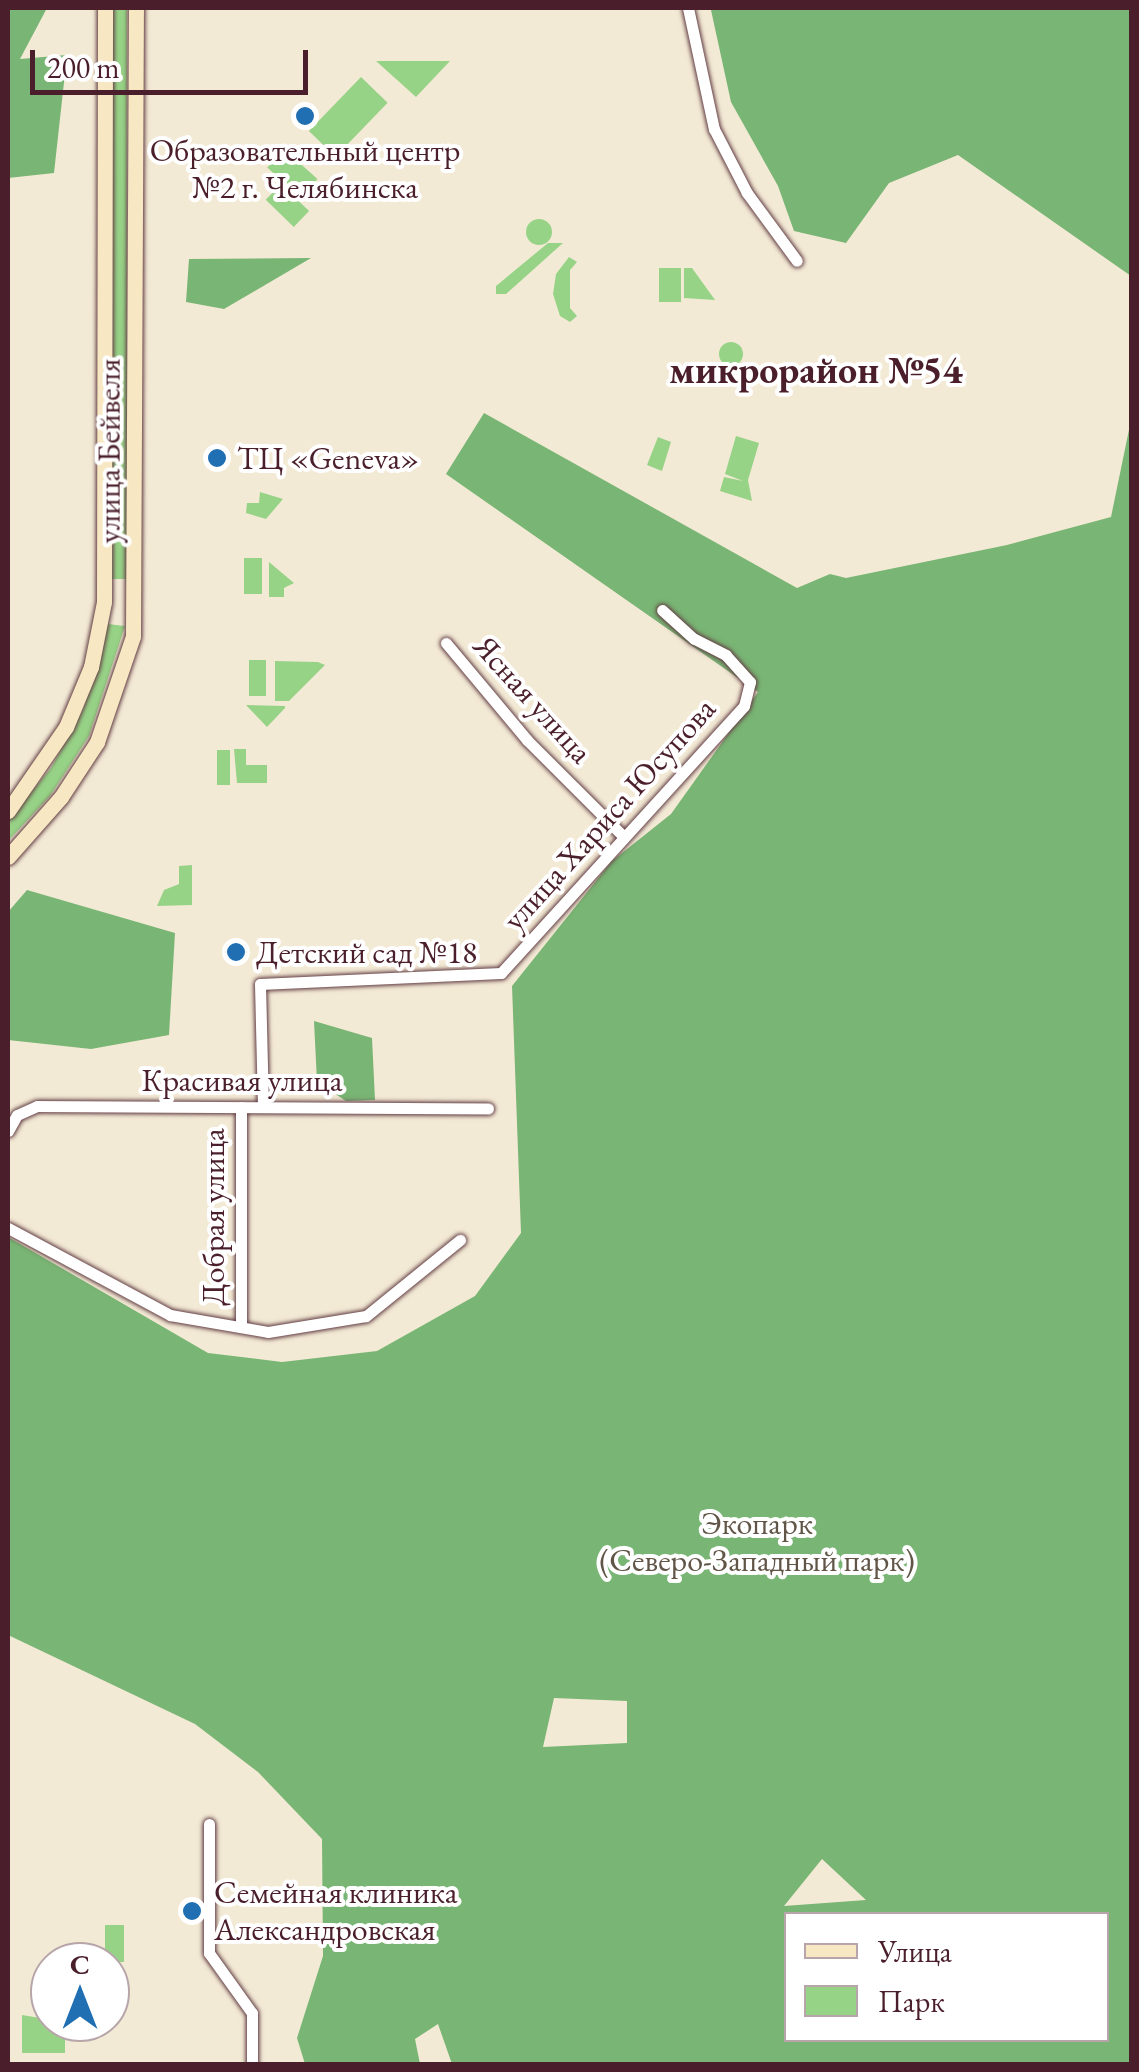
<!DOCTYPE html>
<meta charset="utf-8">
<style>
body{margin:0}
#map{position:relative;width:1139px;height:2072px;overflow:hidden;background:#f3ead5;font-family:"EB Garamond",serif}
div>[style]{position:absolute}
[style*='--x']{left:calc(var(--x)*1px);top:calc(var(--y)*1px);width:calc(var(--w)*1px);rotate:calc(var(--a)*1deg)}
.green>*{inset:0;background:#97d387;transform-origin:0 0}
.round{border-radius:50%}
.forest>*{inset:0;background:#79b574}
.roads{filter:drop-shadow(0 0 2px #633d44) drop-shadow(0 0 2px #633d44)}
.street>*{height:11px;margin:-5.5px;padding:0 5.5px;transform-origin:5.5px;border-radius:5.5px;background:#fff}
.secondary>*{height:15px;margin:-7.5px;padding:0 7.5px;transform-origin:7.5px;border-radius:7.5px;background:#f7e8c3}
.dots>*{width:28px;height:28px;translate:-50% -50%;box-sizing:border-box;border:5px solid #fff;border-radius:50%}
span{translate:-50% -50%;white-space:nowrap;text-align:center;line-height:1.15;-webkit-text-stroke:8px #fff;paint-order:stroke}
.poi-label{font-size:32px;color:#4a1f2b}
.left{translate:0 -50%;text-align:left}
.street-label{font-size:32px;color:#4a1f2b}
.park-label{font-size:32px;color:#615547}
.quarter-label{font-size:38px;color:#4a1f2b;font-weight:700}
.frame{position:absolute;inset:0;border:10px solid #4a1f2b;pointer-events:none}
.legend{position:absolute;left:784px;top:1912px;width:325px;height:130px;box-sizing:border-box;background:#fff;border:2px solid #b7a5aa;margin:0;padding:12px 18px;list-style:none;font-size:30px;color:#4a1f2b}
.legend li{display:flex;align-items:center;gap:20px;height:50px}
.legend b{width:50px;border:2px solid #b7a5aa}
.north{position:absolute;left:30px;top:1942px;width:100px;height:100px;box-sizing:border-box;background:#fff;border:2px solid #b7a5aa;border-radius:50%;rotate:0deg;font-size:28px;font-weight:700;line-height:40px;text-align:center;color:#4a1f2b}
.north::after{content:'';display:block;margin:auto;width:35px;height:45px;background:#1f6fb2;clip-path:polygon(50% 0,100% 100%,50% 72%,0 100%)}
.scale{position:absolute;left:30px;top:50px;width:278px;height:45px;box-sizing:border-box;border:5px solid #4a1f2b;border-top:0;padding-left:12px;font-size:30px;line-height:35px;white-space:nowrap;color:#4a1f2b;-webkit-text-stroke:8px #fff;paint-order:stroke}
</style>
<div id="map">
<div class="green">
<i style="left:112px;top:8px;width:15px;height:571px"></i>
<i style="clip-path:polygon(376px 61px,450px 61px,416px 97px)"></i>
<i style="left:361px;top:77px;width:37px;height:75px;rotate:44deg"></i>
<i style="left:284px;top:149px;width:45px;height:25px;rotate:42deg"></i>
<i style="left:281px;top:184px;width:39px;height:22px;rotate:44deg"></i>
<i class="round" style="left:526px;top:219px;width:26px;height:26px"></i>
<i style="clip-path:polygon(548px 243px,563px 243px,506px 294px,496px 294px,496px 286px)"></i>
<i style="clip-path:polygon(569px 257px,577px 262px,570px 270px,570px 308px,577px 316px,570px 322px,560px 316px,553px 294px,556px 274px)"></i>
<i style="left:659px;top:268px;width:22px;height:34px"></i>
<i style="clip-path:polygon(684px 268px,692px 268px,715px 300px,684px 298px)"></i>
<i class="round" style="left:719px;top:342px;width:24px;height:24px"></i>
<i style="clip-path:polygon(736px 436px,759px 443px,748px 480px,752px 501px,720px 491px,724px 477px,743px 481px,725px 474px)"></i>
<i style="clip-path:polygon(658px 437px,671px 442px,662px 471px,647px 465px)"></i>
<i style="clip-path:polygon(260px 492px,283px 499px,266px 519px,246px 513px,247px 503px,259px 503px)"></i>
<i style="left:244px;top:558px;width:18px;height:36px"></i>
<i style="clip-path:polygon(269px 562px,294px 583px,284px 588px,284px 597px,269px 597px)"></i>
<i style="clip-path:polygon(108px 624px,125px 626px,89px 736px,50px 796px,8px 841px,8px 821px,51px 768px,83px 710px)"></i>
<i style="left:266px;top:660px;width:36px;height:17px;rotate:90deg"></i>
<i style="clip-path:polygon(275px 661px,318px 662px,325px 665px,289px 701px,275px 701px)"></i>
<i style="clip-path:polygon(246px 705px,285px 706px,285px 708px,267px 727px)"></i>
<i style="clip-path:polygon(234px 749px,246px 749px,246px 765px,267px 765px,267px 783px,237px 783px)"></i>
<i style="left:217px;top:750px;width:13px;height:35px"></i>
<i style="clip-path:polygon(192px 865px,192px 905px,157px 906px,164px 890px,179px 884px,179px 866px)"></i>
<i style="left:105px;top:1925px;width:19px;height:37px"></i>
<i style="clip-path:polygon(22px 2015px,65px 2022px,65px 2053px,22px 2053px)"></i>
</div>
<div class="forest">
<i style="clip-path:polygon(8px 8px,47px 8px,20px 59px,67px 55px,54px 173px,8px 178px)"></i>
<i style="clip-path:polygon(1132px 8px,1131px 276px,958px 155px,889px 183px,846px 243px,794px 231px,778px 186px,731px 102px,711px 10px)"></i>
<i style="clip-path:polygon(311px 258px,224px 309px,186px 302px,189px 259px)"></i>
<i style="clip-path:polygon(evenodd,484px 413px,797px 588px,830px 574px,846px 578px,1007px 545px,1111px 517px,1131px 420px,1131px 2064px,452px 2064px,438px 2024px,415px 2039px,420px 2064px,305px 2064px,297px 2038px,323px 1956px,322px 1839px,258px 1772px,195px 1724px,8px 1635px,8px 1237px,208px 1353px,282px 1362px,377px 1351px,475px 1296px,521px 1233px,512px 986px,612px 861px,671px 814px,758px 692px,446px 474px,484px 413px,554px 1698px,627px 1701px,627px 1743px,543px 1747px,554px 1698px,484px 413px,822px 1859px,866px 1900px,784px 1906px,822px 1859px,484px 413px,786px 1914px,1106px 1914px,1106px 2040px,786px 2040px,786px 1914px)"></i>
<i style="clip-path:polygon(27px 890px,175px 933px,169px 1035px,91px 1049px,8px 1040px,8px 912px)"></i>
<i style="clip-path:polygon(314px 1021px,372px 1038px,375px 1100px,346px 1101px,317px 1082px)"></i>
</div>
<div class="roads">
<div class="street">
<i style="--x:688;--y:8;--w:124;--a:77.9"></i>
<i style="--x:714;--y:129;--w:72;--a:62.7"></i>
<i style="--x:747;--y:193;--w:84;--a:53.7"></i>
<i style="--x:446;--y:643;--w:126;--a:50.1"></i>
<i style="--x:527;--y:740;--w:133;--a:45"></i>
<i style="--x:241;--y:1107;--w:220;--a:90"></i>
<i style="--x:263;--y:1107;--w:123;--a:-91.4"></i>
<i style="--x:260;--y:984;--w:241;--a:-2.6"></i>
<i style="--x:501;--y:973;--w:361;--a:-47.7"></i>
<i style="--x:744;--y:706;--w:25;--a:-76"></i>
<i style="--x:750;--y:682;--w:36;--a:-132"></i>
<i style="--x:726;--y:655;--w:36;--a:-153"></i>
<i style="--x:694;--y:639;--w:43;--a:-137.8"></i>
<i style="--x:8;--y:1131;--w:18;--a:-61"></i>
<i style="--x:17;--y:1115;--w:22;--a:-24"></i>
<i style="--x:37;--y:1106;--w:451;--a:0.3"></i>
<i style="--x:8;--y:1228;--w:184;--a:28.2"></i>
<i style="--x:170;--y:1315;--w:99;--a:9.8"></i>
<i style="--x:268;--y:1332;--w:99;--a:-9.3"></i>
<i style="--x:366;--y:1316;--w:121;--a:-39"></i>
<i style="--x:209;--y:1824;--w:129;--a:90"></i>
<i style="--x:209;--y:1953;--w:74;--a:54.4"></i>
<i style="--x:252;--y:2013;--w:51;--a:90"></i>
</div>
<div class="secondary">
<i style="--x:8;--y:811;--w:102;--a:-55.4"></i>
<i style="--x:66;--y:727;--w:65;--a:-67.4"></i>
<i style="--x:91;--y:667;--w:66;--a:-78.7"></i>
<i style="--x:104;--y:602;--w:594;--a:-89.9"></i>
<i style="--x:8;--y:857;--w:80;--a:-48.5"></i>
<i style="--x:61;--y:797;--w:66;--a:-56.8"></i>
<i style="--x:97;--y:742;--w:112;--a:-71.2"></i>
<i style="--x:133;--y:636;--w:628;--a:-89.73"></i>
</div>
</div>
<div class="dots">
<i style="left:305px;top:116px;background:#1f6fb2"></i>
<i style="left:217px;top:458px;background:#1f6fb2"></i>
<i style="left:236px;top:952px;background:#1f6fb2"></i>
<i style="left:192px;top:1911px;background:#1f6fb2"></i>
</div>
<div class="poi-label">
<span style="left:305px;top:169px">Образовательный центр<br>№2 г. Челябинска</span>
<span class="left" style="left:237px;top:458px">ТЦ «Geneva»</span>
<span class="left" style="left:256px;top:952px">Детский сaд №18</span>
<span class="left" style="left:214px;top:1911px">Семейная клиника<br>Александровская</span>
</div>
<div class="street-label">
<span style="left:109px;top:451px;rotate:-90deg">улица Бейвеля</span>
<span style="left:533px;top:699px;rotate:48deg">Ясная улица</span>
<span style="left:609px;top:814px;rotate:-48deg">улица Хариса Юсупова</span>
<span style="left:242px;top:1080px">Красивая улица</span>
<span style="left:213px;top:1217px;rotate:-90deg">Добрая улица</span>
</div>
<div class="park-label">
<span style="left:757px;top:1542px">Экопарк<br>(Северо-Западный парк)</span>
</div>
<div class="quarter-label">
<span style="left:816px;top:370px">микрорайон №54</span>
</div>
<div class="frame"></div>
<ul class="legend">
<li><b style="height:12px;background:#f7e8c3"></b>Улица</li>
<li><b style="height:28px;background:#97d387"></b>Парк</li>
</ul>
<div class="north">С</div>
<div class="scale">200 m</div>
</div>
